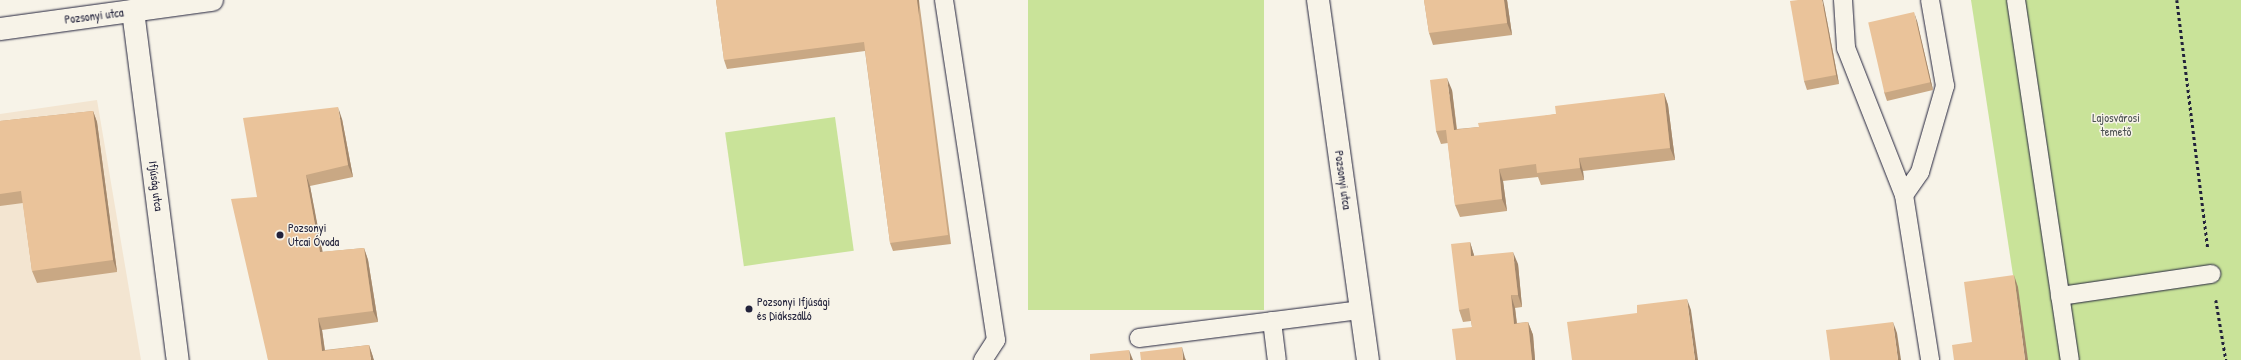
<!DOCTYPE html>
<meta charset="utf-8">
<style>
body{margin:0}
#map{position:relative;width:2241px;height:360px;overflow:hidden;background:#f7f3e8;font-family:"Patrick Hand",sans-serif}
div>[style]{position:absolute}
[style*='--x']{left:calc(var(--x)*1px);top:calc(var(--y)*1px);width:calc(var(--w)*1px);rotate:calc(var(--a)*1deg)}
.built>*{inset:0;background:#f3e5d1}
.green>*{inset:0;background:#c9e399;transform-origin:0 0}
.path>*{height:2.5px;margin-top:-1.25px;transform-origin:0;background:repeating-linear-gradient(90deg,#22223b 0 3px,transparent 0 6px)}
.roads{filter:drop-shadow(0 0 1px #22223b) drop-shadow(0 0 1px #22223b)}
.service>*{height:18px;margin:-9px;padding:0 9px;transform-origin:9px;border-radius:9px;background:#f7f3e8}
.minor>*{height:22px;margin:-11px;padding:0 11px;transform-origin:11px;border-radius:11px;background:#f7f3e8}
.wall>*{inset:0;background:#c9a884}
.shaded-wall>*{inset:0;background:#a4886c;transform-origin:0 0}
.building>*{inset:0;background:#eac39a;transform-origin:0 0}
.dots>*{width:11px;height:11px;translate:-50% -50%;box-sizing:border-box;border:2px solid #f7f3e8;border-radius:50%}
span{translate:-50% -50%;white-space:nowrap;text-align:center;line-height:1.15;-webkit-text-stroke:3px #f7f3e8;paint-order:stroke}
.street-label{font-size:12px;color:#22223b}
.park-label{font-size:12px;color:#4c5252}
.poi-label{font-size:12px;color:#22223b}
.left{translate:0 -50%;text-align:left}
</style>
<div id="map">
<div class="built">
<i style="clip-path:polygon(97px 100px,141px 360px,0 360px,0 114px)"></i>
</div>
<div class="green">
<i style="left:1028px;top:0;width:236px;height:310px"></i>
<i style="clip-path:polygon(1971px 0,2241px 0,2241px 360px,2026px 360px)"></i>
<i style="left:835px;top:117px;width:135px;height:111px;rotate:82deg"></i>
</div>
<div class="path">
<i style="--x:2177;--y:0;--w:250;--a:82.9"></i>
<i style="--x:2216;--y:300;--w:61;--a:80.5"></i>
</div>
<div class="roads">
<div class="service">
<i style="--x:944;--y:0;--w:344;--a:81.3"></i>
<i style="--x:996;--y:340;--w:24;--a:123"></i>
<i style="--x:1843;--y:0;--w:48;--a:86.4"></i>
<i style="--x:1846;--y:48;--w:158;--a:68.5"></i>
<i style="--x:1904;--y:195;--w:167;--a:81"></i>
<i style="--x:2016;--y:0;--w:364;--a:81.5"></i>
<i style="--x:1904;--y:195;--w:28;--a:-55"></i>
<i style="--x:1920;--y:172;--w:90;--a:-73.8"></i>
<i style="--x:1945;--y:86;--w:87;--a:-99.9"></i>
<i style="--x:2060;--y:296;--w:153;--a:-8.3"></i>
<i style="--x:1272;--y:321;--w:39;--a:83"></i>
<i style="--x:1139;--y:338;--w:224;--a:-7.2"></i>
</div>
<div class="minor">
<i style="--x:1318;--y:0;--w:363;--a:82.1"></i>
<i style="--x:133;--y:11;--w:352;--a:82.7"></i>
<i style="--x:0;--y:29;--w:214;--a:-7.8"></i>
</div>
</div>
<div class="wall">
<i style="clip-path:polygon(716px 0,919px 0,951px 244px,893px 251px,890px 243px,865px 51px,727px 69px,724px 60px)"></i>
<i style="clip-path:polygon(1424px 0,1507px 0,1512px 35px,1433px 45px,1429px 33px)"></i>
<i style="clip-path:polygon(1824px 5px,1839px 84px,1807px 90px,1804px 81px)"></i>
<i style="clip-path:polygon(1917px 21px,1933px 90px,1887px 101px,1884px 92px)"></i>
<i style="clip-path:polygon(1452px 90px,1457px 129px,1479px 127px,1556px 114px,1664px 93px,1668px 105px,1675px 160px,1583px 171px,1584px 180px,1541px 185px,1538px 177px,1503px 181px,1507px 211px,1460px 217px,1455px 205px,1448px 143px,1441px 144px,1436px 131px)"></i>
<i style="clip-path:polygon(93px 111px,97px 122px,117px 272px,37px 283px,32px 271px,23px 203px,0 206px,0 121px)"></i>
<i style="clip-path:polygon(342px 119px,353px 177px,310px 186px,322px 252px,364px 248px,368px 260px,378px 322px,322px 330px,325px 350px,369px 345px,373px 357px,268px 360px,257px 197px)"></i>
<i style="clip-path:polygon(1470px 242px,1474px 256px,1518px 264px,1522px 307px,1515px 308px,1517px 323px,1528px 322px,1533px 335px,1535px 360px,1456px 360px,1472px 327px,1471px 321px,1463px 322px,1459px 310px)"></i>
</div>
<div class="shaded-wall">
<i style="left:917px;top:0;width:2px;height:237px"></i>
<i style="clip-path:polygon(1504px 0,1507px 0,1512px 35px,1507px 23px)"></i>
<i style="clip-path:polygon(1822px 0,1823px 0,1824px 5px,1839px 84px,1836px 75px)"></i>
<i style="clip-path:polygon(1914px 12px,1917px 21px,1933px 90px,1930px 82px)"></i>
<i style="clip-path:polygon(1447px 78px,1452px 90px,1458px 142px,1454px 130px)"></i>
<i style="clip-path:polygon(1664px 93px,1668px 105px,1675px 160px,1670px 148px)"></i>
<i style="clip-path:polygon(338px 107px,342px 119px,353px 177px,348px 165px)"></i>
<i style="clip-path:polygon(93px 111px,97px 122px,117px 272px,113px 260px)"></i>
<i style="clip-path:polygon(1579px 158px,1583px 171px,1584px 180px,1580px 168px)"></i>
<i style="clip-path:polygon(1499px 169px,1503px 181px,1507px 211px,1502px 199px)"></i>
<i style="clip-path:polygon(306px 175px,310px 186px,325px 264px,320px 252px)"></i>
<i style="clip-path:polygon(1470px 242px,1474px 255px,1476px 269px,1471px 256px)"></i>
<i style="clip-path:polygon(364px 248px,368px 260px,378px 322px,373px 311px)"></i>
<i style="clip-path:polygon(1513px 252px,1518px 264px,1522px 307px,1518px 295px)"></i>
<i style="clip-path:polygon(2014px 275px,2018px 287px,2028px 360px,2025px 360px)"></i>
<i style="clip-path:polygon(1511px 295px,1515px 308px,1518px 336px,1514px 324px)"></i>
<i style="clip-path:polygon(1687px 299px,1691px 310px,1698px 360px,1695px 360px)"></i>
<i style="clip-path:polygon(318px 318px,322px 330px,326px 360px,322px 351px)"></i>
<i style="clip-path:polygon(1528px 322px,1533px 335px,1535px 360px,1532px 360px)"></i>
<i style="clip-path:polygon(1893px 322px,1897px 333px,1901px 360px,1898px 360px)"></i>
<i style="clip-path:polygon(369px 345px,374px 360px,371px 360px)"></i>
<i style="clip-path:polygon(1182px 347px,1185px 358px,1186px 360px,1183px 360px)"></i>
<i style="clip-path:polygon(1129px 350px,1133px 360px,1130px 360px)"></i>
</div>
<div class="building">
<i style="clip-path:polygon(716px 0,917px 0,948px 235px,890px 243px,864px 42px,724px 60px)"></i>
<i style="clip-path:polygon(1424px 0,1504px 0,1507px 23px,1429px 33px)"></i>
<i style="clip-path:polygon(1798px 0,1822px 0,1836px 75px,1804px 81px,1790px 1px)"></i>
<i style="left:1914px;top:12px;width:72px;height:47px;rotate:77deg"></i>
<i style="clip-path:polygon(1447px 78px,1454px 130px,1479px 127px,1478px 123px,1556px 114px,1555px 106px,1664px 93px,1670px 148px,1579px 158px,1580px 168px,1537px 173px,1536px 164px,1499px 169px,1502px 199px,1455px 205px,1446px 130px,1436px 131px,1430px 80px)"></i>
<i style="clip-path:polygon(338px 107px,348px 165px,306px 175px,320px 252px,364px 248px,373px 311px,318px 318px,322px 351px,369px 345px,371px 360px,268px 360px,231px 199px,257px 197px,243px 118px)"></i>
<i style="clip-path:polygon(93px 111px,113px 260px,32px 271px,21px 191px,0 194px,0 121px)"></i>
<i style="clip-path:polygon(1470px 242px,1471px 256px,1513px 252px,1518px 295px,1511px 295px,1514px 324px,1528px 322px,1532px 360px,1456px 360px,1452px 329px,1472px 327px,1469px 308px,1459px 310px,1451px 244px)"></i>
<i style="clip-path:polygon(2014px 275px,2025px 360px,1954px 360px,1952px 345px,1972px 342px,1964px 282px)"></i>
<i style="clip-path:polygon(1687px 299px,1695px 360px,1572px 360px,1567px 322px,1637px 313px,1637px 305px)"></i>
<i style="clip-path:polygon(1893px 322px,1898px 360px,1830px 360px,1826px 330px)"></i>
<i style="clip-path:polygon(1182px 347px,1183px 360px,1141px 360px,1140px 352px)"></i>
<i style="clip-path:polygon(1129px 350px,1130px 360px,1090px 360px,1090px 354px)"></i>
</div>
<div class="dots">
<i style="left:280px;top:235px;background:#22223b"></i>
<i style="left:749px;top:309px;background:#22223b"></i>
</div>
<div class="street-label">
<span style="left:94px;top:16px;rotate:-7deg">Pozsonyi utca</span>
<span style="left:1343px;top:180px;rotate:82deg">Pozsonyi utca</span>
<span style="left:156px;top:186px;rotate:83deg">Ifjúság utca</span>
</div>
<div class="park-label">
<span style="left:2116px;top:125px">Lajosvárosi<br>temető</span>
</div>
<div class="poi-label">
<span class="left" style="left:288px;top:235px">Pozsonyi<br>Utcai Óvoda</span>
<span class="left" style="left:757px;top:309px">Pozsonyi Ifjúsági<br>és Diákszálló</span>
</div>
</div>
